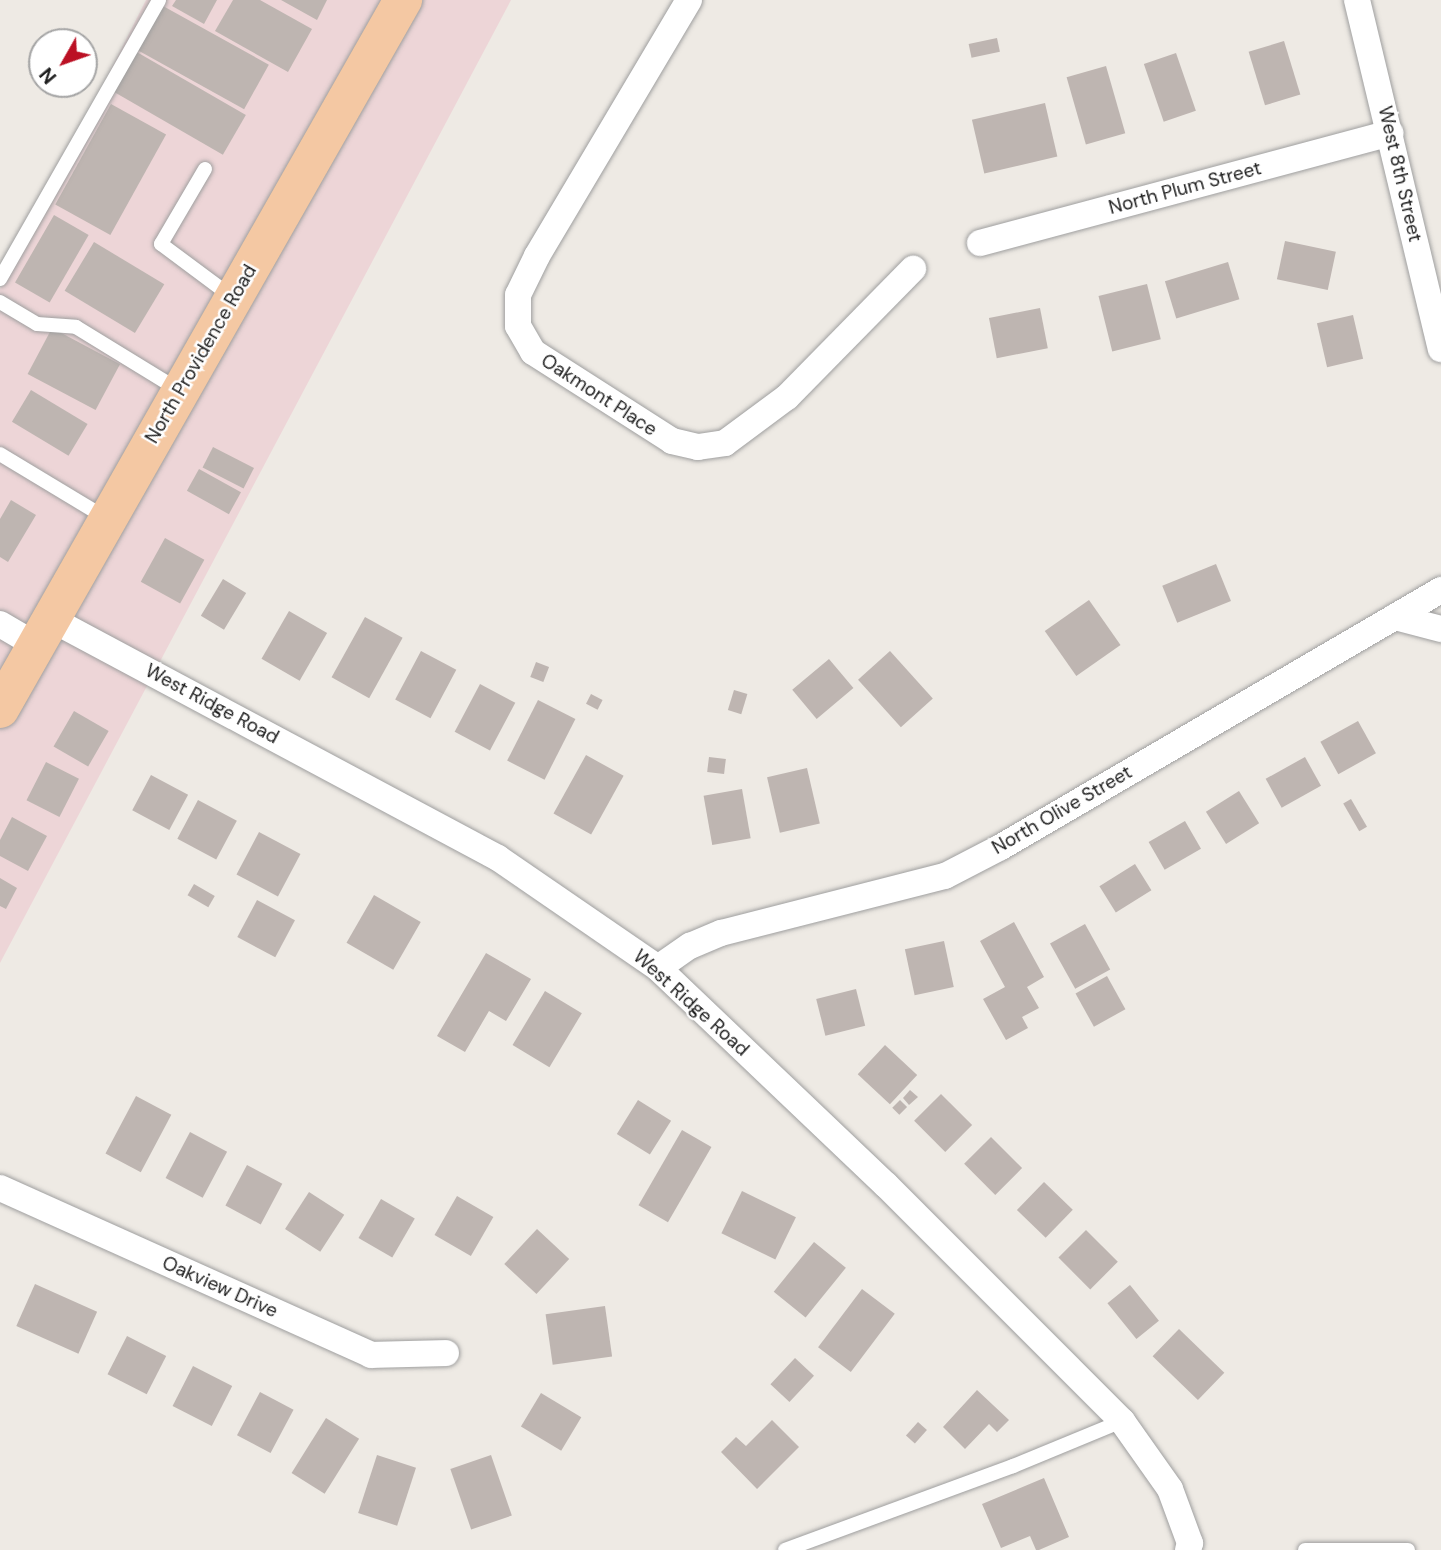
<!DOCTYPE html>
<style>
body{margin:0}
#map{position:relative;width:1441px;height:1550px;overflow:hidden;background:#eeeae4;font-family:"DM Sans",sans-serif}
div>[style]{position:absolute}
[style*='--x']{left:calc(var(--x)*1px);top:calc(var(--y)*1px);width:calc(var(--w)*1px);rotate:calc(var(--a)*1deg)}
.commercial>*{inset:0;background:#edd5d7}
.building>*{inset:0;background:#beb5b1;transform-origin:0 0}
.roads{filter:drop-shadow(0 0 2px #9f9f9f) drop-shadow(0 0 2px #9f9f9f)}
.lane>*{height:14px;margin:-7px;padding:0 7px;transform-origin:7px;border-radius:7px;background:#fff}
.street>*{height:26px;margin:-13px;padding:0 13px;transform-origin:13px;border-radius:13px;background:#fff}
.primary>*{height:38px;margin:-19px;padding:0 19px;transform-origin:19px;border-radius:19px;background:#f4c8a3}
span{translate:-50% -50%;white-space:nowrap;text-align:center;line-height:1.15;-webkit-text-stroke:5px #fff;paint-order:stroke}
.street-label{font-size:19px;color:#1e1e1e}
.north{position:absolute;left:28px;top:28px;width:70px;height:70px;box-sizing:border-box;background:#fff;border:2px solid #a5a5a5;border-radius:50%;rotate:230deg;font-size:19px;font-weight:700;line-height:28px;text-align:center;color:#1e1e1e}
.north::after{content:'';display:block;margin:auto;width:24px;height:32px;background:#bb1024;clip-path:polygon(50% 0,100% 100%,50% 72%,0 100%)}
</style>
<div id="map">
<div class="commercial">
<i style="clip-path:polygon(146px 0,511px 0,0 963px,0 289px)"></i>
</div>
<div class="building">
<i style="clip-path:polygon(176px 0,217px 0,204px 24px,172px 6px)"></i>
<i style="clip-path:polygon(233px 0,260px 0,312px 29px,288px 72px,215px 31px)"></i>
<i style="clip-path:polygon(281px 0,327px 0,317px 20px)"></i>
<i style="left:163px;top:6px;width:121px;height:51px;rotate:29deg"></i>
<i style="left:997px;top:38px;width:14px;height:29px;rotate:78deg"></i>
<i style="left:1284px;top:41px;width:56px;height:37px;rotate:73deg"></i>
<i style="left:135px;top:51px;width:128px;height:46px;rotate:30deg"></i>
<i style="left:1176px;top:53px;width:61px;height:34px;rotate:71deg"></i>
<i style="left:1106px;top:66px;width:70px;height:41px;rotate:74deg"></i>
<i style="left:1045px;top:103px;width:55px;height:75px;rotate:77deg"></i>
<i style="left:111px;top:104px;width:63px;height:115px;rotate:29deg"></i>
<i style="left:54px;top:215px;width:40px;height:78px;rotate:30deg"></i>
<i style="left:1285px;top:241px;width:52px;height:39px;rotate:12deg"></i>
<i style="left:94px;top:242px;width:82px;height:57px;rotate:31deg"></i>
<i style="left:1228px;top:262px;width:39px;height:66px;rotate:73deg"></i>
<i style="left:1147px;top:284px;width:57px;height:50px;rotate:76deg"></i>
<i style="left:1040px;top:308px;width:41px;height:52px;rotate:79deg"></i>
<i style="left:1353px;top:315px;width:45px;height:37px;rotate:77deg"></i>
<i style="left:52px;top:328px;width:77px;height:52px;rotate:28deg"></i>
<i style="left:31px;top:390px;width:66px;height:37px;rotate:31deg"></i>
<i style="left:213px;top:447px;width:46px;height:23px;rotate:27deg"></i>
<i style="left:199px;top:469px;width:48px;height:25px;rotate:29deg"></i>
<i style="clip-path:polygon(11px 500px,36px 515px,8px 562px,0 557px,0 519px)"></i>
<i style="left:165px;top:538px;width:45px;height:50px;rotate:29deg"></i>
<i style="left:1216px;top:564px;width:40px;height:58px;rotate:68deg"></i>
<i style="left:223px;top:579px;width:27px;height:43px;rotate:31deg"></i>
<i style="left:1089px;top:600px;width:55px;height:54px;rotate:55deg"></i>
<i style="left:289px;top:611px;width:44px;height:55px;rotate:30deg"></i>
<i style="left:365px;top:617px;width:43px;height:69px;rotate:29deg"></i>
<i style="left:421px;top:651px;width:40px;height:55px;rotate:28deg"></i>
<i style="left:890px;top:651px;width:64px;height:43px;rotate:48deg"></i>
<i style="left:829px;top:659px;width:38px;height:48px;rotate:50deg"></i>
<i style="left:536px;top:662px;width:14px;height:16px;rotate:21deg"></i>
<i style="left:480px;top:684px;width:40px;height:54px;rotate:28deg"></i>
<i style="left:734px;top:690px;width:14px;height:21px;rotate:17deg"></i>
<i style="left:591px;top:694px;width:13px;height:11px;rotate:27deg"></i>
<i style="left:538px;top:700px;width:42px;height:68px;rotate:27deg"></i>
<i style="left:74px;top:711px;width:40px;height:41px;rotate:30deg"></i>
<i style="left:1358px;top:721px;width:37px;height:43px;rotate:61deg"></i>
<i style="left:586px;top:755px;width:43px;height:67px;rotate:29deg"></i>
<i style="left:709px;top:757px;width:17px;height:15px;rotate:7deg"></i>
<i style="left:1305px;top:757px;width:33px;height:45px;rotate:61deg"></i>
<i style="left:46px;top:762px;width:37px;height:43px;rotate:27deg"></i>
<i style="left:807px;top:768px;width:57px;height:41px;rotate:77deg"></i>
<i style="left:151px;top:775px;width:42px;height:40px;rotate:28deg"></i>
<i style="left:742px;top:789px;width:50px;height:39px;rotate:80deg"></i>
<i style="left:1239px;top:791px;width:38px;height:39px;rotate:58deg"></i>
<i style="left:1351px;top:799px;width:32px;height:9px;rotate:60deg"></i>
<i style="left:198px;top:800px;width:44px;height:44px;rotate:28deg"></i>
<i style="clip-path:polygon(12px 817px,47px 836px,28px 871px,0 856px,0 840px)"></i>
<i style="left:1185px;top:821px;width:32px;height:42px;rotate:60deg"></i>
<i style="left:259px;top:832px;width:47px;height:48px;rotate:28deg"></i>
<i style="left:1135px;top:864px;width:31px;height:42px;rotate:58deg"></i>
<i style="clip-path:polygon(0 878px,17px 888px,6px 909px,0 906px)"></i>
<i style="left:194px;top:884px;width:24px;height:13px;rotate:30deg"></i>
<i style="left:374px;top:895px;width:54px;height:55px;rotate:30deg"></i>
<i style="left:257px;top:900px;width:43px;height:42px;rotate:28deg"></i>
<i style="clip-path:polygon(1014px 922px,1044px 977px,1027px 987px,1039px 1008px,1022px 1017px,1028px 1028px,1006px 1040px,983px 999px,1005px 987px,980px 941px)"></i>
<i style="left:1085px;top:924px;width:52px;height:40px;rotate:61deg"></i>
<i style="left:944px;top:941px;width:47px;height:40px;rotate:78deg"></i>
<i style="clip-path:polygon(486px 953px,531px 979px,506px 1021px,489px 1011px,465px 1052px,437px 1036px)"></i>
<i style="left:1107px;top:976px;width:38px;height:36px;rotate:61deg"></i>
<i style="left:856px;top:989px;width:38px;height:41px;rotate:76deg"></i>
<i style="left:545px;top:991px;width:43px;height:63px;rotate:31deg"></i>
<i style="left:885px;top:1045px;width:44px;height:40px;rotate:43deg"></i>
<i style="clip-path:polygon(910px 1090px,918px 1097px,909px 1105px,903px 1098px)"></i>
<i style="left:941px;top:1094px;width:44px;height:38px;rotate:45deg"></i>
<i style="left:136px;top:1096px;width:40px;height:65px;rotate:28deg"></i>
<i style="left:638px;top:1100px;width:39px;height:40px;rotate:32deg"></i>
<i style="left:900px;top:1100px;width:10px;height:11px;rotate:45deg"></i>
<i style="left:682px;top:1130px;width:34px;height:87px;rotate:30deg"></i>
<i style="left:190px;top:1132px;width:42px;height:52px;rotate:28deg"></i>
<i style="left:991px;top:1137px;width:44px;height:38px;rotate:45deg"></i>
<i style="left:247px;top:1165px;width:40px;height:46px;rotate:28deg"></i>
<i style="left:1044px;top:1182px;width:40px;height:39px;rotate:44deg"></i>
<i style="left:742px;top:1191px;width:60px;height:47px;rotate:26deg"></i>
<i style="left:309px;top:1192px;width:42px;height:44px;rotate:33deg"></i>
<i style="left:457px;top:1196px;width:42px;height:45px;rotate:30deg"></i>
<i style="left:381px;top:1199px;width:39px;height:45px;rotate:30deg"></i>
<i style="left:537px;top:1229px;width:44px;height:48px;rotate:43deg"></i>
<i style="left:1086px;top:1230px;width:45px;height:39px;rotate:45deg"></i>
<i style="left:814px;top:1242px;width:41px;height:64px;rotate:39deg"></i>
<i style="left:35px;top:1284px;width:68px;height:46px;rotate:24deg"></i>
<i style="left:1130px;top:1285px;width:46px;height:29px;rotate:51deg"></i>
<i style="left:862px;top:1289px;width:41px;height:73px;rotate:37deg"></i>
<i style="left:605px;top:1306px;width:51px;height:60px;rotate:82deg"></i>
<i style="left:1179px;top:1329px;width:63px;height:38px;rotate:44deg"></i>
<i style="left:127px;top:1336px;width:44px;height:43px;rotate:27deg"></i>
<i style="left:795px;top:1358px;width:26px;height:36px;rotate:43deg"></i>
<i style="left:193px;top:1366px;width:44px;height:45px;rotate:27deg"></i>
<i style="clip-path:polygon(977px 1390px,1009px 1420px,997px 1432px,989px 1424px,965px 1449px,943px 1427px)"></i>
<i style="left:260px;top:1392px;width:38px;height:49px;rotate:28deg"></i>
<i style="left:541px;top:1393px;width:47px;height:39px;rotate:31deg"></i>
<i style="left:326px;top:1418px;width:39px;height:65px;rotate:32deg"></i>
<i style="clip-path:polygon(772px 1420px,799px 1447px,757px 1489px,721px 1452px,736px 1437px,746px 1446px)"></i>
<i style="left:918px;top:1422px;width:12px;height:18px;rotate:42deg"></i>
<i style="left:377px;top:1455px;width:41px;height:61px;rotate:18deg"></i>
<i style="left:491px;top:1455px;width:64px;height:43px;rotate:71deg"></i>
<i style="clip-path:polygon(1044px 1478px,1069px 1537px,1039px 1550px,1036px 1550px,1030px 1536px,1001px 1548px,982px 1504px)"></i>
</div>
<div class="roads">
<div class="lane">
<i style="--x:205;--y:169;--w:87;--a:120.4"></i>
<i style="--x:161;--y:244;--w:89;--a:36.7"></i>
<i style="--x:0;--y:279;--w:321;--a:-60.3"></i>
<i style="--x:0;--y:302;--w:43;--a:30.7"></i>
<i style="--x:37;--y:324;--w:39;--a:4"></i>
<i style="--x:76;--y:327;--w:121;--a:31.5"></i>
<i style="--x:0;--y:454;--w:124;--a:31.1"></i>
<i style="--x:785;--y:1550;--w:243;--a:-20.2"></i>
<i style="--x:1013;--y:1466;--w:118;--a:-22.4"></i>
<i style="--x:1305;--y:1550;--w:103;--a:0"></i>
</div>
<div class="street">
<i style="--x:689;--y:0;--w:298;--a:120.7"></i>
<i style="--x:537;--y:256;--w:43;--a:116"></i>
<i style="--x:518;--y:295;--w:31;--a:90"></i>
<i style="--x:518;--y:326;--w:30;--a:60"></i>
<i style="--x:533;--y:352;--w:165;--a:32.6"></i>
<i style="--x:672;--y:441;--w:27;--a:13"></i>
<i style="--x:698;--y:447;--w:27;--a:-8"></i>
<i style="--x:725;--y:443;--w:77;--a:-36.6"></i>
<i style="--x:787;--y:397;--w:180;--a:-45.5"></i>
<i style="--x:1357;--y:0;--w:359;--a:76.5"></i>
<i style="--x:980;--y:243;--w:425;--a:-15"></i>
<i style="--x:1395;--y:617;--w:48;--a:14.6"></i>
<i style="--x:51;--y:619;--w:507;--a:28.13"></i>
<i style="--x:498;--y:858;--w:194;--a:34.5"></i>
<i style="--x:658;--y:968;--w:315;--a:43.6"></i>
<i style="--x:886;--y:1185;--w:334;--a:45"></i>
<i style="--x:1122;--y:1421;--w:83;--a:54.8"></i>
<i style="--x:1170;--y:1489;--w:58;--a:69.7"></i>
<i style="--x:1190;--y:1543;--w:7;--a:106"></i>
<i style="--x:0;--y:624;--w:42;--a:30.3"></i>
<i style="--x:658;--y:968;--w:39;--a:-35"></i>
<i style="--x:690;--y:946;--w:34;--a:-23"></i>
<i style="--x:721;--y:933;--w:231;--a:-14.3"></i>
<i style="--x:945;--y:876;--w:63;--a:-27.4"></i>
<i style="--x:1001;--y:847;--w:510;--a:-30.29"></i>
<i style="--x:0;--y:1188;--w:407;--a:24.2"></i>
<i style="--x:371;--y:1355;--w:75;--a:-1.5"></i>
</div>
<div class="primary">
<i style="--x:0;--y:709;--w:816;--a:-60.39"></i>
</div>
</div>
<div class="street-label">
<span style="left:1400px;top:174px;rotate:77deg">West 8th Street</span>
<span style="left:1185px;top:188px;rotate:-15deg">North Plum Street</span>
<span style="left:201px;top:354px;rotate:-60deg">North Providence Road</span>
<span style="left:599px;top:395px;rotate:33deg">Oakmont Place</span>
<span style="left:212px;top:704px;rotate:28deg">West Ridge Road</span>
<span style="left:1062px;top:810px;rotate:-30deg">North Olive Street</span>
<span style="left:691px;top:1003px;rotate:42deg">West Ridge Road</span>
<span style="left:220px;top:1287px;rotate:24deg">Oakview Drive</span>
</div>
<div class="north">N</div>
</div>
